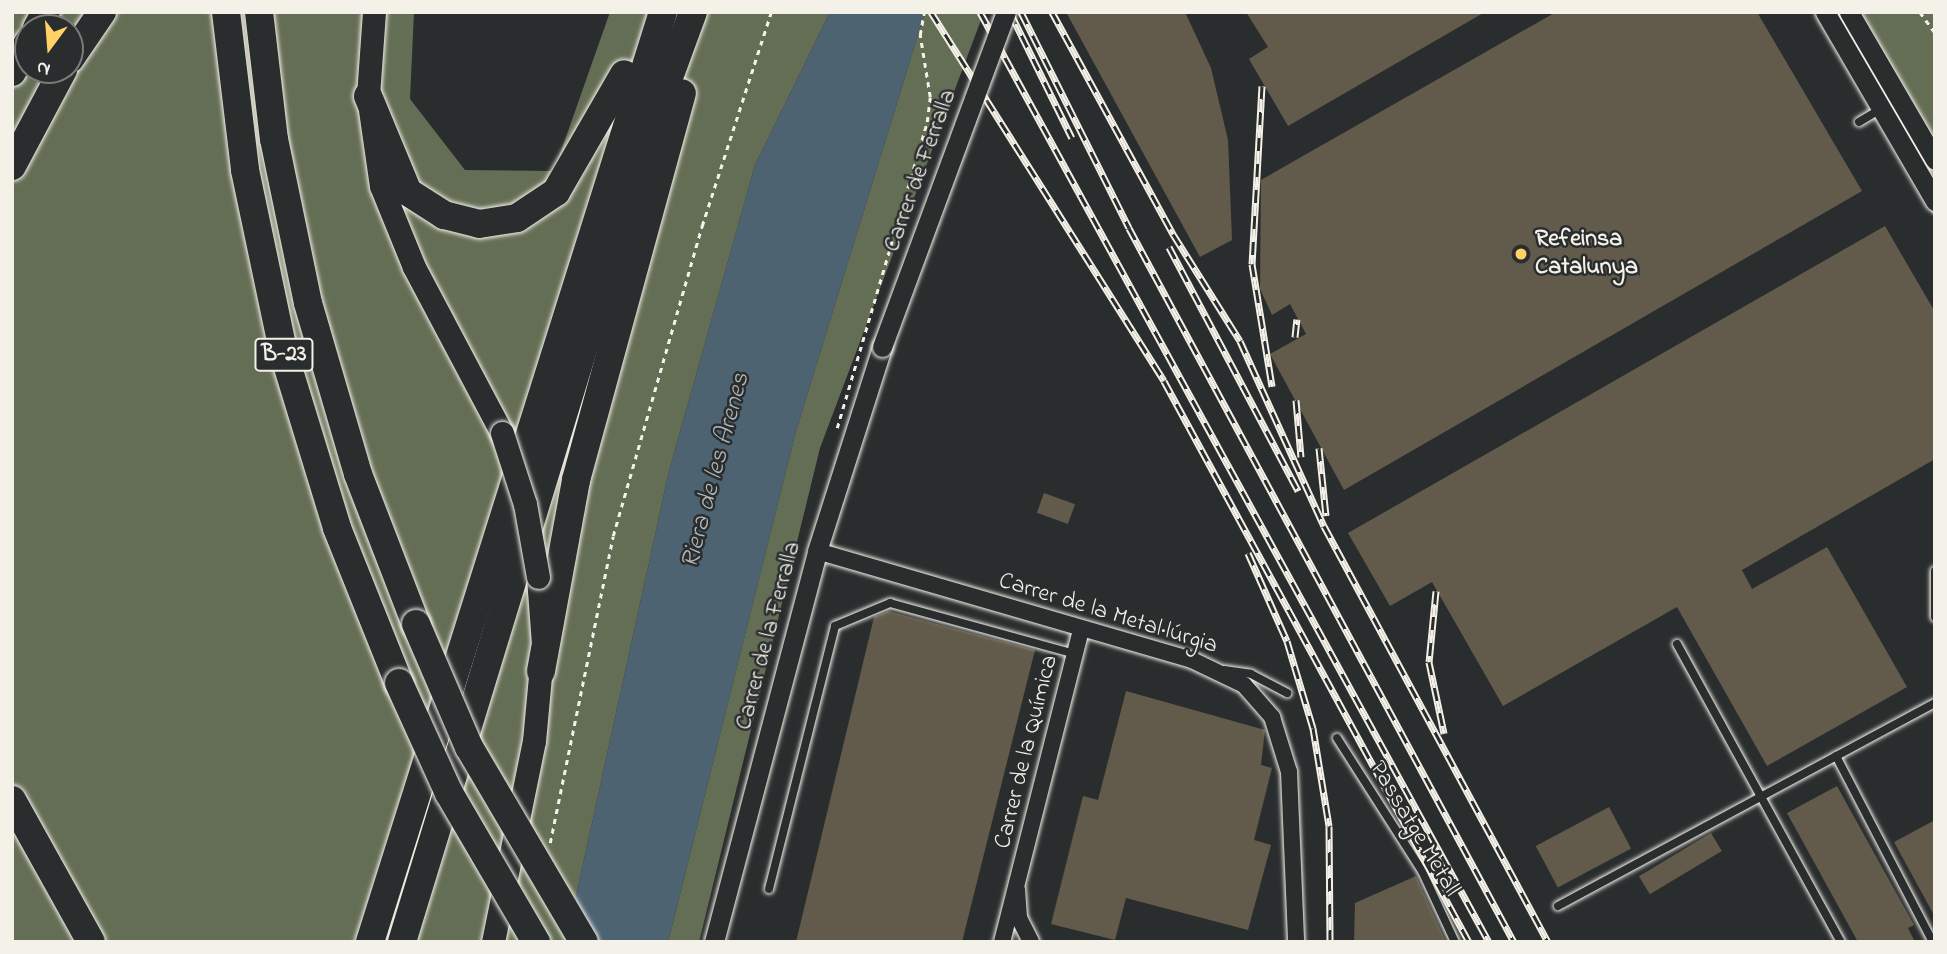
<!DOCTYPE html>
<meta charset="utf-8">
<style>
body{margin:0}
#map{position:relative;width:1947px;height:954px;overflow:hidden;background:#2a2d2e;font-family:"Indie Flower",sans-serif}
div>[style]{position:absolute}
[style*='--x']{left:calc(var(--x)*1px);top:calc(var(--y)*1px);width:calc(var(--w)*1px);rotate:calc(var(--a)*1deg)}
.green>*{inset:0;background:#646e55}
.water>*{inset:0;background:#4e6372}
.building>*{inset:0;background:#625b4b;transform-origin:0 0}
.path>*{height:2.5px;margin-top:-1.25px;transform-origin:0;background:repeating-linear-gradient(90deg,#f4f1e8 0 5px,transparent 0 10px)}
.roads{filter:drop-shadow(0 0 2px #f4f1e8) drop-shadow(0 0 2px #f4f1e8)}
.service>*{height:8px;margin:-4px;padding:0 4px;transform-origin:4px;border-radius:4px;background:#2a2d2e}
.minor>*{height:16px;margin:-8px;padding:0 8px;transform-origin:8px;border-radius:8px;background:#2a2d2e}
.tertiary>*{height:19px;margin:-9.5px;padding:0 9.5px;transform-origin:9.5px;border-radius:9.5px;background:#2a2d2e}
.secondary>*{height:23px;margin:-11.5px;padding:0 11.5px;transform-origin:11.5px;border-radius:11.5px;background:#2a2d2e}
.motorway>*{height:28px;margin:-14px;padding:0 14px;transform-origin:14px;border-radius:14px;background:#2a2d2e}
.rail>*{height:7px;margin-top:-3.5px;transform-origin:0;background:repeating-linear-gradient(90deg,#2a2d2e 0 13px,#f4f1e8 0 26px);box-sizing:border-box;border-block:2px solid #f4f1e8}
.bridges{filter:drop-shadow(0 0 2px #f4f1e8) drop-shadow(0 0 2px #f4f1e8)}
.tertiary-bridge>*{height:19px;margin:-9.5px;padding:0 9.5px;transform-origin:9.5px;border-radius:9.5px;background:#2a2d2e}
.secondary-bridge>*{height:23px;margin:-11.5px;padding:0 11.5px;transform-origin:11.5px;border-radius:11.5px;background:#2a2d2e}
.motorway-bridge>*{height:28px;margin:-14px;padding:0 14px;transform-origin:14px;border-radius:14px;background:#2a2d2e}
.dots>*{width:19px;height:19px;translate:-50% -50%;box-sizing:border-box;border:4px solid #2a2d2e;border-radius:50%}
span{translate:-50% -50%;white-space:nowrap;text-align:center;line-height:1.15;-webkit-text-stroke:5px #2a2d2e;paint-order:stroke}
.shield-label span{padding:2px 5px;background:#2a2d2e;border:2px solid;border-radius:5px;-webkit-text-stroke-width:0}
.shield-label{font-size:23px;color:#f4f1e8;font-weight:700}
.street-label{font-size:24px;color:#f4f1e8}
.poi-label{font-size:24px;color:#f4f1e8;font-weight:700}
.left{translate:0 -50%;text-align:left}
.water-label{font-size:26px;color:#b2b8b9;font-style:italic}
.frame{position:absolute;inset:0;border:14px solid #f4f1e8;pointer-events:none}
.north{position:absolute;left:14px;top:14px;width:70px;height:70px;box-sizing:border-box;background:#2a2d2e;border:2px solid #7b7b78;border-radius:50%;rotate:196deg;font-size:19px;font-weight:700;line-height:28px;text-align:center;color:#f4f1e8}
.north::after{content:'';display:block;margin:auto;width:24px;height:32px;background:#ffd166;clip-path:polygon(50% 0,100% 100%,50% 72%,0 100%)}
</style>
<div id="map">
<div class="green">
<i style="clip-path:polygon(evenodd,12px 12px,414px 12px,410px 99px,465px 170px,554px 171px,610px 12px,830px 12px,755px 165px,669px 471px,566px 942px,12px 942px,12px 12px,28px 28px,70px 28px,70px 70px,28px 70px,28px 28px)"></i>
<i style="clip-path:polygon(925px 12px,984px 12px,820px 448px,699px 942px,668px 942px,796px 431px)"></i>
<i style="clip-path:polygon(1816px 12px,1935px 12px,1935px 219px)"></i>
</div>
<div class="water">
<i style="clip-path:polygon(830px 12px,925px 12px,796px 431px,668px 942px,566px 942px,669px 471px,755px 165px)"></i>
</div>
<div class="building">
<i style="clip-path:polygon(1066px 12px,1185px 12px,1211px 68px,1228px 140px,1232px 240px,1200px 257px)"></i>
<i style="clip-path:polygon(1246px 12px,1485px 12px,1288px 126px,1249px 59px,1268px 47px)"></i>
<i style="clip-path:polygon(1556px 12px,1757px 12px,1862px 191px,1344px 490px,1270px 354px,1306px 334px,1290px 304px,1272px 315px,1260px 289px,1261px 180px)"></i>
<i style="clip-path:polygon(1885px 226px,1935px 312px,1935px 459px,1742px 570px,1752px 589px,1827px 547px,1907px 687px,1767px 766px,1677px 607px,1503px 706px,1432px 582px,1390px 606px,1348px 533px)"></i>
<i style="left:1044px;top:493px;width:33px;height:21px;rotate:20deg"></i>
<i style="clip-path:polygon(888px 611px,1035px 650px,962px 942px,796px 942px,874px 617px)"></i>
<i style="clip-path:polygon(1126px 691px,1265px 730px,1261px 765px,1272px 768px,1254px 840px,1271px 845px,1248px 930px,1126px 898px,1115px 940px,1051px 924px,1083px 796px,1098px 800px)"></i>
<i style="clip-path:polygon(1837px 786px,1914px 925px,1908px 928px,1915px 942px,1858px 942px,1787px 813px)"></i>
<i style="left:1609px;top:807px;width:47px;height:83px;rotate:62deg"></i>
<i style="clip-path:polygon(1935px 820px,1935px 917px,1894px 842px)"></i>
<i style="left:1711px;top:833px;width:21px;height:84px;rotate:59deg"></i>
<i style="clip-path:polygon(1416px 876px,1446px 942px,1354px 942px,1355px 903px)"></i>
</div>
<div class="path">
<i style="--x:1920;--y:12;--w:26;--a:54"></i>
<i style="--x:837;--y:428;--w:319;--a:-73.6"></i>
<i style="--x:927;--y:122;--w:25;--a:-83"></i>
<i style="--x:930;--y:97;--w:63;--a:-99.2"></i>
<i style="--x:920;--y:35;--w:23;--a:-80"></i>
<i style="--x:550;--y:843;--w:313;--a:-78.4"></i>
<i style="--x:613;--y:536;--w:323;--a:-74"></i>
<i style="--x:702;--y:226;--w:225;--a:-72.1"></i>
</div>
<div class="roads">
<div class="service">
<i style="--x:1859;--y:122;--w:26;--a:-31"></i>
<i style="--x:1935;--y:571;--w:46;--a:90"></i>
<i style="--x:1677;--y:644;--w:340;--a:61.2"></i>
<i style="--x:1224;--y:670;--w:27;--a:8"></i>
<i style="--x:1251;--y:674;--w:41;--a:27.8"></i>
<i style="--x:1337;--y:738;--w:158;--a:57.4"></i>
<i style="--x:1422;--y:871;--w:78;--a:65.1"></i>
<i style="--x:1836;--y:756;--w:210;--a:62.5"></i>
<i style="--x:769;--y:889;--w:271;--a:-75.9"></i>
<i style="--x:835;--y:626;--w:60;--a:-22.7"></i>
<i style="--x:890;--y:603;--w:192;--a:15.4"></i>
<i style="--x:1558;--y:906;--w:428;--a:-28.3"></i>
</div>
<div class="minor">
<i style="--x:817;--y:551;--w:391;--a:16.2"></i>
<i style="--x:1192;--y:660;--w:58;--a:25.7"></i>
<i style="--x:1244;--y:685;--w:43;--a:48.8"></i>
<i style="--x:1272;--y:717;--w:58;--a:72.8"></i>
<i style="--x:1289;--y:772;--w:170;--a:87.6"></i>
<i style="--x:1017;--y:889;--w:29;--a:86"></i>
<i style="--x:1019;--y:918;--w:27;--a:63"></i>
<i style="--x:1002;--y:942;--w:323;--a:-75.8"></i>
</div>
<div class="tertiary">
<i style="--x:1825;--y:12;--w:219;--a:59.8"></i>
<i style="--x:1849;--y:12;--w:171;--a:59.8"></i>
<i style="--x:714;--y:942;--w:404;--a:-75.2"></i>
<i style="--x:817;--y:551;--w:214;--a:-72.3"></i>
</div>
<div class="secondary">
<i style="--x:374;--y:12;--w:84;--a:94.1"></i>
<i style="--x:368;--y:96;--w:91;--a:81.8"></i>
<i style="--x:381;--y:186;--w:87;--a:67.8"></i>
<i style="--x:414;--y:267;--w:188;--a:62.1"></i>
<i style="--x:493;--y:942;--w:205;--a:-78.5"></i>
<i style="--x:534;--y:741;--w:97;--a:-84.7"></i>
<i style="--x:543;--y:644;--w:67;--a:-94.3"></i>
</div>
<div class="motorway">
<i style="--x:226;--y:12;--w:159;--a:83.1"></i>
<i style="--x:245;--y:170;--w:185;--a:78.1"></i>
<i style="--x:283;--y:351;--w:185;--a:73"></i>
<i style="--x:337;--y:528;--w:167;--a:68.2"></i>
<i style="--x:259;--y:12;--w:128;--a:83.3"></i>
<i style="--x:274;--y:139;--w:167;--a:78.3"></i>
<i style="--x:308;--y:303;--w:178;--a:73.7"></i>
<i style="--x:358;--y:474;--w:161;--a:68.9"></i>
<i style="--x:37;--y:28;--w:18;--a:-61"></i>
<i style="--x:70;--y:59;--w:57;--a:-55.8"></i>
<i style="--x:12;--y:72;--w:33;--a:-61"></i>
<i style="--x:368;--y:96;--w:104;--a:67.4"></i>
<i style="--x:408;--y:192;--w:43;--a:32.6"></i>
<i style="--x:444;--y:215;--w:36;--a:14"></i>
<i style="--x:479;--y:224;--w:38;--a:-9"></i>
<i style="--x:517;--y:218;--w:47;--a:-33.7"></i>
<i style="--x:556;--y:192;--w:136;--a:-60"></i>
<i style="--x:12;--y:166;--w:109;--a:-62"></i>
<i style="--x:541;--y:671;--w:194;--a:-79.6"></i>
<i style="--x:576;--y:480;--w:401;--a:-74.7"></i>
<i style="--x:12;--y:800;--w:162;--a:60.9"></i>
<i style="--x:370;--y:942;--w:975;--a:-72.51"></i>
<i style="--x:402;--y:942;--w:855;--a:-73.01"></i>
<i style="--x:652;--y:124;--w:119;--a:-69.9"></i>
</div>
</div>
<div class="rail">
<i style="--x:931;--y:12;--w:436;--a:57.7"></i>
<i style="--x:1164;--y:381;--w:639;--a:61.47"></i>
<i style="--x:980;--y:12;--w:1060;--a:61.31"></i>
<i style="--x:1010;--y:12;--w:140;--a:63.8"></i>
<i style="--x:1021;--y:12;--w:241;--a:63.4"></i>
<i style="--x:1129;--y:228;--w:811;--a:61.67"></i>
<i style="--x:1052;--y:12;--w:253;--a:61.4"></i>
<i style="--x:1173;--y:234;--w:126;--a:57.9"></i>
<i style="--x:1240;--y:341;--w:203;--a:65.6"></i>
<i style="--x:1324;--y:526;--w:472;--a:61.7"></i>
<i style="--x:1262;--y:86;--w:178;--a:93.2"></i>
<i style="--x:1252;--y:264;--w:124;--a:80.7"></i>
<i style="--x:1169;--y:247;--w:276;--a:62.1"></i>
<i style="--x:1295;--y:337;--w:18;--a:-84"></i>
<i style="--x:1296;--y:400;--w:57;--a:85"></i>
<i style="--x:1319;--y:448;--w:68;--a:84.1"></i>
<i style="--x:1248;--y:553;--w:96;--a:66.1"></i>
<i style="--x:1287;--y:641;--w:91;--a:73.4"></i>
<i style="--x:1313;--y:728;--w:99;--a:80.7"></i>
<i style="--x:1329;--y:826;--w:116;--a:89.5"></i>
<i style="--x:1436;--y:591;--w:71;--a:95.6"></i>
<i style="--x:1429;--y:662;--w:73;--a:78.1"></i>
</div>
<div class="bridges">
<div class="tertiary-bridge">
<i style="--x:882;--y:347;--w:357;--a:-69.7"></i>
</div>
<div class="secondary-bridge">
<i style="--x:502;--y:433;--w:75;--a:72.1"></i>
<i style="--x:525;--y:504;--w:74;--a:79.9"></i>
</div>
<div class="motorway-bridge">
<i style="--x:416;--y:624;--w:134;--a:66.7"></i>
<i style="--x:469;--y:747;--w:226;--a:59.5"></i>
<i style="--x:399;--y:683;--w:121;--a:65.6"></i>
<i style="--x:449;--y:793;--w:173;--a:59.7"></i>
</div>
</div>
<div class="dots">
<i style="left:1521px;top:254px;background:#ffd166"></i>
</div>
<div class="shield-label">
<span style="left:284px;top:355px">B-23</span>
</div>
<div class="street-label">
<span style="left:921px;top:171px;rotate:-70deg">Carrer de Ferralla</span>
<span style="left:1108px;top:614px;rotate:17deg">Carrer de la Metal·lúrgia</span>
<span style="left:769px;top:636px;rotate:-75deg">Carrer de la Ferralla</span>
<span style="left:1027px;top:752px;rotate:-76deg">Carrer de la Química</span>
<span style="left:1414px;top:829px;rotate:59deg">Passatge Metall</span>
</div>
<div class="poi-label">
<span class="left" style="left:1535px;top:254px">Refeinsa<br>Catalunya</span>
</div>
<div class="water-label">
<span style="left:717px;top:471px;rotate:-75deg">Riera de les Arenes</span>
</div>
<div class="frame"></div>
<div class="north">N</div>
</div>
